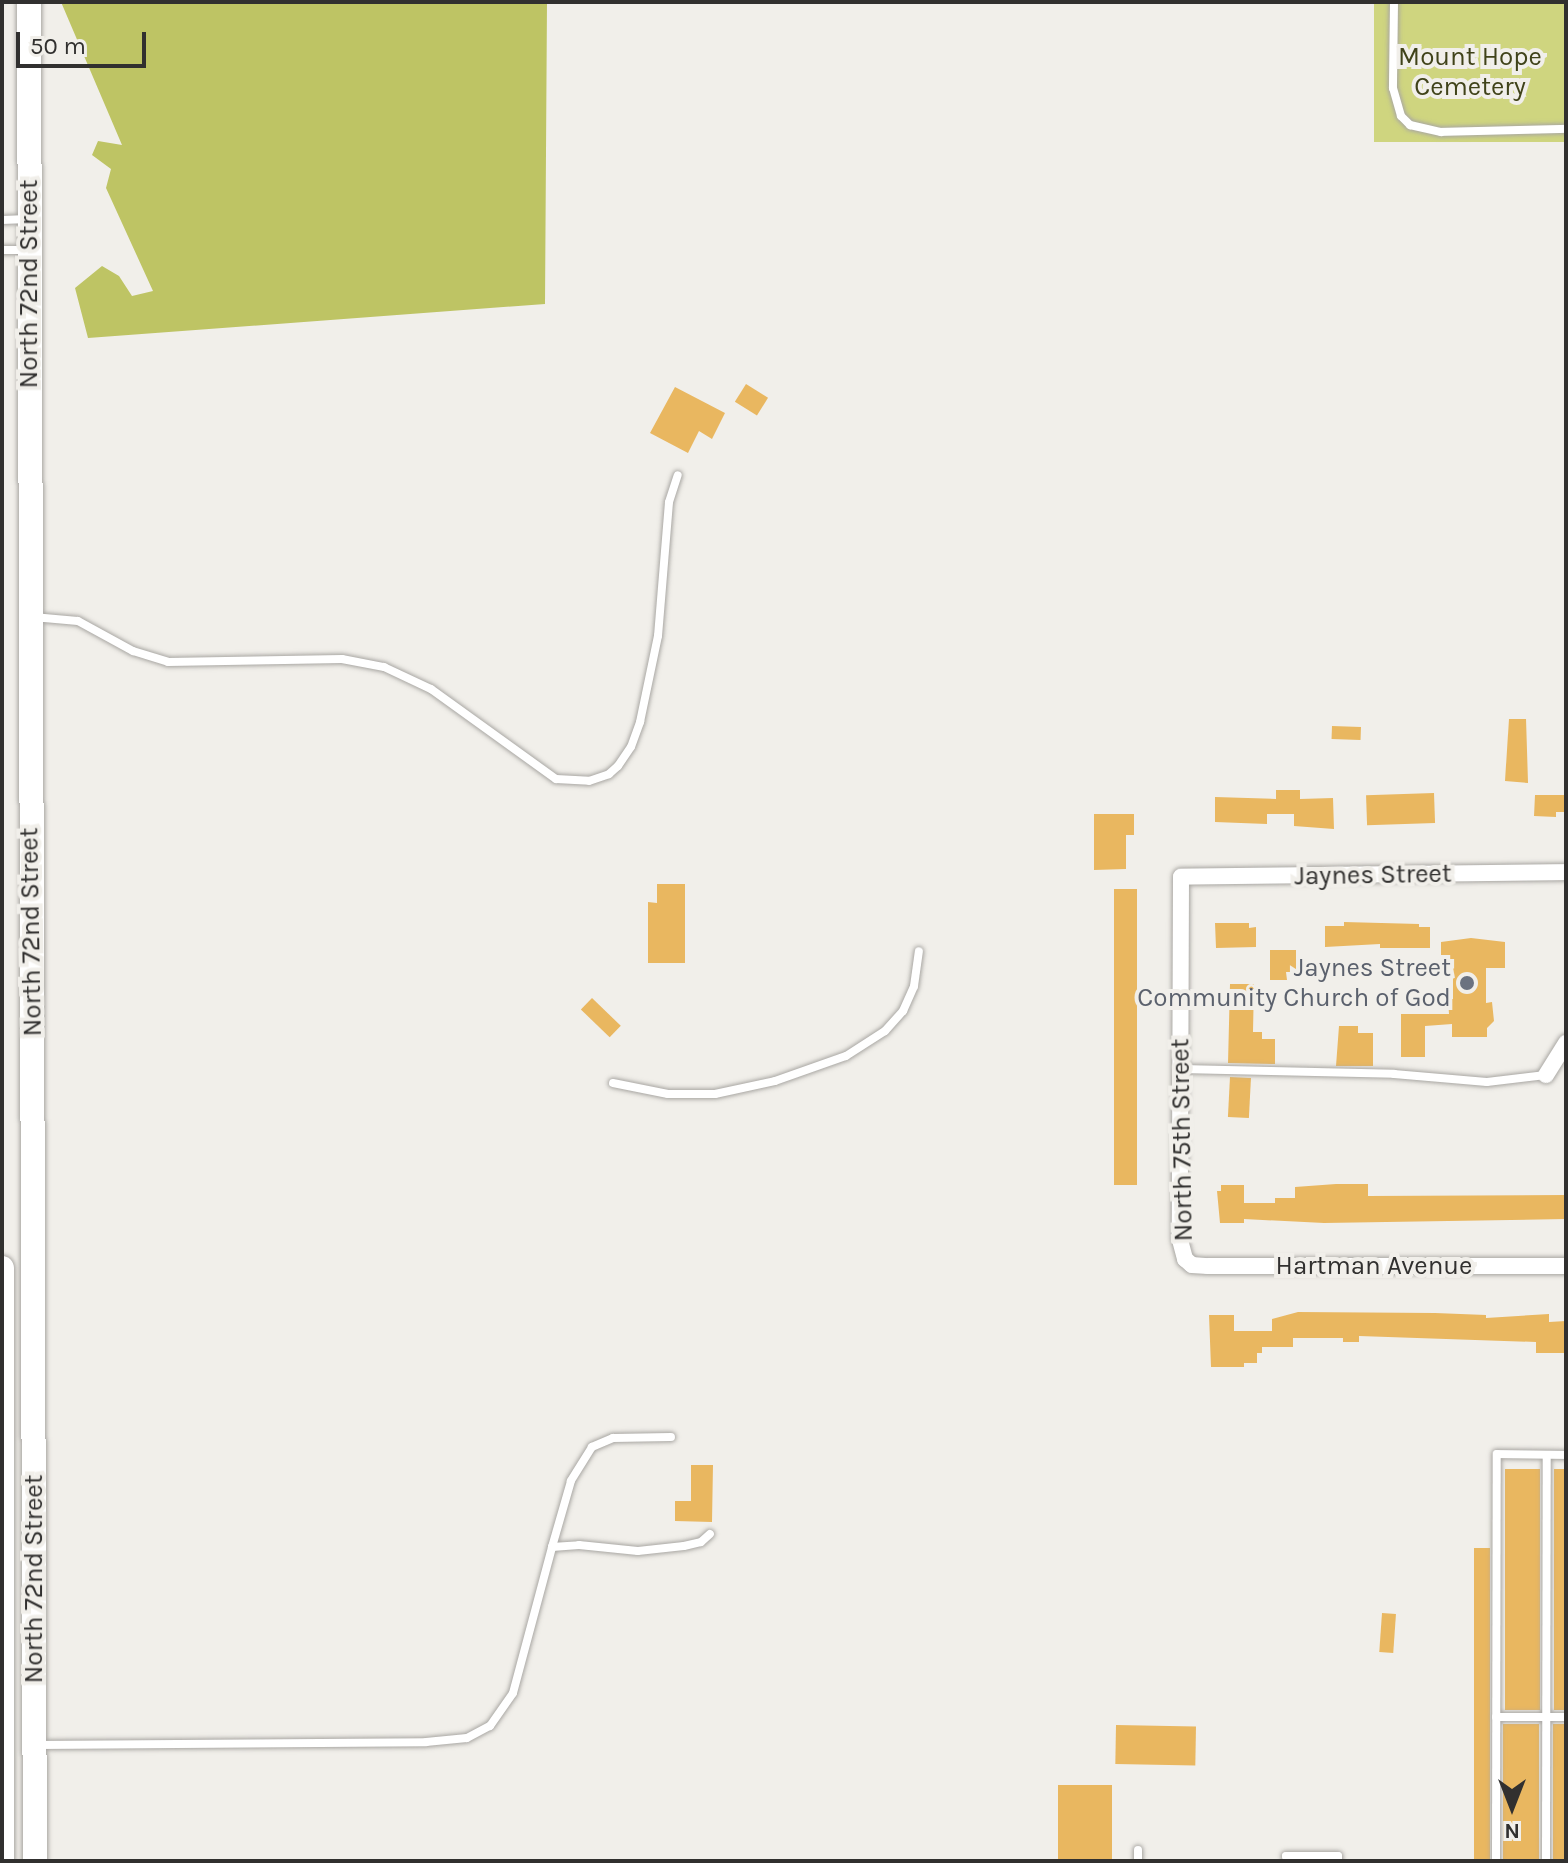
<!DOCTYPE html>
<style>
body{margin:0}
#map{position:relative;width:1568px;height:1863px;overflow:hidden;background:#f1efea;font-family:Karla,sans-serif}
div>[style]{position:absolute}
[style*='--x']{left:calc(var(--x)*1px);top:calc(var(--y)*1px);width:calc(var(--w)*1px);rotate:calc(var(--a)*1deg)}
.green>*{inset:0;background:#cfd57f;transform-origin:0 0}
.forest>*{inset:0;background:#bec464}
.building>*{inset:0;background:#e9b760;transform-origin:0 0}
.roads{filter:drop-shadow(0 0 2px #a9a7a3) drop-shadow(0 0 2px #a9a7a3)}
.service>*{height:8px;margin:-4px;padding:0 4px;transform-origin:4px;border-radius:4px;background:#fff}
.minor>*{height:16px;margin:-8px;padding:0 8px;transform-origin:8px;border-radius:8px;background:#fff}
.primary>*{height:24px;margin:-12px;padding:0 12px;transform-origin:12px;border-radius:12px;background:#fff}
.dots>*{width:22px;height:22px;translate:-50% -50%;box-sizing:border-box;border:4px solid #f1efea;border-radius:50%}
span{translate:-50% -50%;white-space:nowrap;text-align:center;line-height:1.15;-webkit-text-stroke:8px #f1efea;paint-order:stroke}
.park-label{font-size:26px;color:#40431a}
.street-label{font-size:26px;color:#31302f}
.worship-label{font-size:26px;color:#5b616d}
.right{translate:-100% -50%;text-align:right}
.frame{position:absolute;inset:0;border:4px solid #31302f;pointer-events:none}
.north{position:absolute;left:1472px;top:1767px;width:80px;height:80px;-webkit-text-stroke:6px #f1efea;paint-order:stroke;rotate:180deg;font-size:22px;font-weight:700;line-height:32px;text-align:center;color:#31302f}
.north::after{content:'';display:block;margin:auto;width:28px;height:36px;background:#31302f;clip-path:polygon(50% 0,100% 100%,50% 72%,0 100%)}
.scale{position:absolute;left:16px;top:32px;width:130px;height:36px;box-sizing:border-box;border:4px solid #31302f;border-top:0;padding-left:10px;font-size:24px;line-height:28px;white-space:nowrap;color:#31302f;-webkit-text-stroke:6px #f1efea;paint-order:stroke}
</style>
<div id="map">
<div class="green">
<i style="left:1374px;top:2px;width:192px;height:140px"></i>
</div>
<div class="forest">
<i style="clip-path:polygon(61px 2px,547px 2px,545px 304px,88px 338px,75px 288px,102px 266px,119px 276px,132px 296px,153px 291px,106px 188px,111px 169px,92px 155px,98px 141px,122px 145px)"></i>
</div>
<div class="building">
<i style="left:746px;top:384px;width:26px;height:21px;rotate:32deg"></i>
<i style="clip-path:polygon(675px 387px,725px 413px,712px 439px,699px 431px,688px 453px,650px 433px)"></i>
<i style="clip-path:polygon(1509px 719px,1526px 719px,1528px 783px,1505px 781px)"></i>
<i style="left:1332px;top:726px;width:29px;height:13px;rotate:2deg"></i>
<i style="clip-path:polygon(1276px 790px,1300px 790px,1300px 799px,1333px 798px,1334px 829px,1294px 826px,1294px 814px,1267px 814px,1267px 824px,1215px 822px,1215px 797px,1276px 799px)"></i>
<i style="left:1434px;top:793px;width:30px;height:68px;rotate:88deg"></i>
<i style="clip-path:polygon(1535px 795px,1566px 795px,1566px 812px,1556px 812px,1556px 817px,1534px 816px)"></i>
<i style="clip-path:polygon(1094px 814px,1134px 814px,1134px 835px,1126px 835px,1126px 869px,1094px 870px)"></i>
<i style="clip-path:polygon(657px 884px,685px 884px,685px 963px,648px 963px,648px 902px,657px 903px)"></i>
<i style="left:1114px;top:889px;width:23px;height:296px"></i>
<i style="clip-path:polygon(1344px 922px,1419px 924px,1419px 927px,1430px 927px,1430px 948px,1380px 948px,1380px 944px,1325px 947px,1325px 926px,1344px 926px)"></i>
<i style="clip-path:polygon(1215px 923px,1249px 923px,1249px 928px,1256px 927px,1256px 947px,1216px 948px)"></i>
<i style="clip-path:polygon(1471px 938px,1505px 942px,1505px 968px,1486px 968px,1486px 1003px,1492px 1002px,1494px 1021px,1487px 1028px,1487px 1037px,1452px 1037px,1452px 1024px,1425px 1026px,1425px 1057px,1401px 1057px,1401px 1014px,1449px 1014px,1448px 999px,1453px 999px,1453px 964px,1441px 964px,1441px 942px)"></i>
<i style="clip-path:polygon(1270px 950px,1296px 950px,1296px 972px,1286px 972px,1287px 980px,1270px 980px)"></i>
<i style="clip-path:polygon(1230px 984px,1254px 984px,1253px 1032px,1262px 1032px,1262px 1039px,1275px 1039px,1275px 1064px,1228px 1063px)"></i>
<i style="left:592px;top:998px;width:40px;height:16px;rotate:44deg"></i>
<i style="clip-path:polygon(1339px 1026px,1358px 1026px,1358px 1033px,1373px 1033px,1373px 1066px,1336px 1066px)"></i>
<i style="left:1230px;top:1077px;width:21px;height:40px;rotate:3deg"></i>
<i style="clip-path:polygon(1336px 1184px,1368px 1184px,1368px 1196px,1566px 1195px,1566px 1219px,1324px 1223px,1244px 1219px,1244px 1223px,1220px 1223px,1217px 1191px,1221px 1191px,1221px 1185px,1244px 1185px,1244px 1203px,1275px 1203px,1275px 1198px,1295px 1198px,1295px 1187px)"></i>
<i style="clip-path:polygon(1298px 1312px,1435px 1313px,1486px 1315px,1486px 1318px,1549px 1314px,1549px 1322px,1566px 1321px,1566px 1344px,1564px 1353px,1536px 1353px,1536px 1342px,1359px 1336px,1359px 1342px,1343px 1342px,1343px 1338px,1293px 1338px,1293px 1347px,1262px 1347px,1262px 1353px,1257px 1353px,1257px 1363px,1244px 1363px,1244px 1367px,1211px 1367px,1209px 1315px,1234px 1315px,1234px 1331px,1272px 1331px,1272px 1319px)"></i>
<i style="clip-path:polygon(691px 1465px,713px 1465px,712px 1522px,675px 1521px,675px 1501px,691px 1501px)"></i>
<i style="left:1505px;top:1469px;width:35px;height:241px"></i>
<i style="left:1554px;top:1469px;width:12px;height:241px"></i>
<i style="left:1474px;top:1548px;width:16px;height:313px"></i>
<i style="left:1382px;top:1613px;width:14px;height:39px;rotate:4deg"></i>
<i style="left:1503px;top:1724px;width:36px;height:137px"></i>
<i style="left:1553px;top:1724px;width:13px;height:137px"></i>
<i style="left:1116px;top:1725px;width:80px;height:39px;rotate:1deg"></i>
<i style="left:1058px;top:1785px;width:54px;height:76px"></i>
</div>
<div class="roads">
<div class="service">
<i style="--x:1394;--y:2;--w:86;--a:90.7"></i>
<i style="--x:1393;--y:88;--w:29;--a:74"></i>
<i style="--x:1401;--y:116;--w:13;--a:45"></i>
<i style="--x:1410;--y:125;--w:32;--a:13"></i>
<i style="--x:1441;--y:132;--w:125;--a:-1.4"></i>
<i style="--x:2;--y:220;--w:26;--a:-2"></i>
<i style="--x:2;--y:250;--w:23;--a:0"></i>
<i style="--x:33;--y:617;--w:45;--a:5.1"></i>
<i style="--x:78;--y:621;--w:63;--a:28.6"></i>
<i style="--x:133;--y:651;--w:37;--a:17"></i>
<i style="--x:168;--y:662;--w:174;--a:-1"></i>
<i style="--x:342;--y:659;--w:43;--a:10.8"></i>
<i style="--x:384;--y:667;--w:52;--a:25.1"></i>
<i style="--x:431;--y:689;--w:154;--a:35.8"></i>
<i style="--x:556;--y:779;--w:33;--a:3"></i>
<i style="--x:589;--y:781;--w:21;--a:-19"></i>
<i style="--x:609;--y:774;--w:12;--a:-42"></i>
<i style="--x:618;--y:766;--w:23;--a:-56"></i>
<i style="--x:631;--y:747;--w:27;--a:-70"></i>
<i style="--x:640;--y:722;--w:88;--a:-78.2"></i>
<i style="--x:658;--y:636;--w:134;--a:-85.3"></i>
<i style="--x:669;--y:502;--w:28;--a:-72"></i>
<i style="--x:1181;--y:1069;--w:213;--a:1.3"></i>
<i style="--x:1394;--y:1074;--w:93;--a:4.9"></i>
<i style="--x:1487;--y:1082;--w:59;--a:-6.8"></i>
<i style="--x:613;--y:1083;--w:56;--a:11.3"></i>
<i style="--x:668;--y:1094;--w:47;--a:0"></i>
<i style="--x:715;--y:1094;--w:61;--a:-12.2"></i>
<i style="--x:775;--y:1081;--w:75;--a:-19.4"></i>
<i style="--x:846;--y:1056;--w:46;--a:-32.7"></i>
<i style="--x:885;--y:1031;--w:27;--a:-48"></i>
<i style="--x:903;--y:1011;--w:27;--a:-66"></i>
<i style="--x:914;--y:986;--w:35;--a:-82"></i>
<i style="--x:671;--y:1437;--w:58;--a:179"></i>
<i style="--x:613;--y:1438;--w:23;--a:157"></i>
<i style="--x:592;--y:1447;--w:40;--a:122"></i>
<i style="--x:571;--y:1481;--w:69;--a:106.1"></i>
<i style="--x:552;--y:1547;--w:27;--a:-4"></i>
<i style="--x:579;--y:1545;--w:59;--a:5.8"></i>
<i style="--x:638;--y:1551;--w:46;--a:-6.2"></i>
<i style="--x:684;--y:1546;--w:17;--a:-13"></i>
<i style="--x:701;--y:1542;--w:12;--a:-42"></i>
<i style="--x:1496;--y:1717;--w:70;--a:0"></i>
<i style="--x:37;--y:1745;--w:389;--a:-0.4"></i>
<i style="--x:426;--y:1742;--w:41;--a:-5.6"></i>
<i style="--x:467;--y:1738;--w:26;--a:-28"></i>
<i style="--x:490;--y:1726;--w:40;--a:-55.1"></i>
<i style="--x:513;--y:1693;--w:151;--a:-75"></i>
<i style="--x:1138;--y:1850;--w:11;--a:90"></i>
<i style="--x:1287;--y:1861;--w:5;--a:-101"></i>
<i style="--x:1286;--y:1856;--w:52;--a:0"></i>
<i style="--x:1338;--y:1856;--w:5;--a:90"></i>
<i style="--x:1496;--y:1861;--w:407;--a:-89.9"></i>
<i style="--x:1497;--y:1454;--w:69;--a:0.8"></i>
<i style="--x:1546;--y:1861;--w:406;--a:-89.9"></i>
</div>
<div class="minor">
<i style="--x:1566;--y:872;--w:385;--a:179.3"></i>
<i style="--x:1181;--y:877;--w:363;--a:90.2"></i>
<i style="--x:1180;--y:1240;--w:20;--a:75"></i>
<i style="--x:1185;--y:1259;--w:9;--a:41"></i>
<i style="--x:1192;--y:1265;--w:16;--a:4"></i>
<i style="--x:1208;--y:1266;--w:358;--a:0"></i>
<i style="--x:1546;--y:1075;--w:38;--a:-58"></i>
</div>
<div class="primary">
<i style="--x:29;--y:2;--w:1859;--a:89.82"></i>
<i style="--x:2;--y:1268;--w:593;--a:90"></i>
</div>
</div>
<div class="dots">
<i style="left:1467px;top:983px;background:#6b7280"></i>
</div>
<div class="park-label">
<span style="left:1470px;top:72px">Mount Hope<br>Cemetery</span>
</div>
<div class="street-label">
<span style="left:29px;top:284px;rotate:-90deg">North 72nd Street</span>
<span style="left:1373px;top:875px;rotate:-1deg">Jaynes Street</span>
<span style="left:31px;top:932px;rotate:-91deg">North 72nd Street</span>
<span style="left:1182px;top:1140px;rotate:-91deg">North 75th Street</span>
<span style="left:1374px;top:1266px">Hartman Avenue</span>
<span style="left:34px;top:1579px;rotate:-90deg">North 72nd Street</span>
</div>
<div class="worship-label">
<span class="right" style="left:1451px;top:983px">Jaynes Street<br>Community Church of God</span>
</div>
<div class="frame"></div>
<div class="north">N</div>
<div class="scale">50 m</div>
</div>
